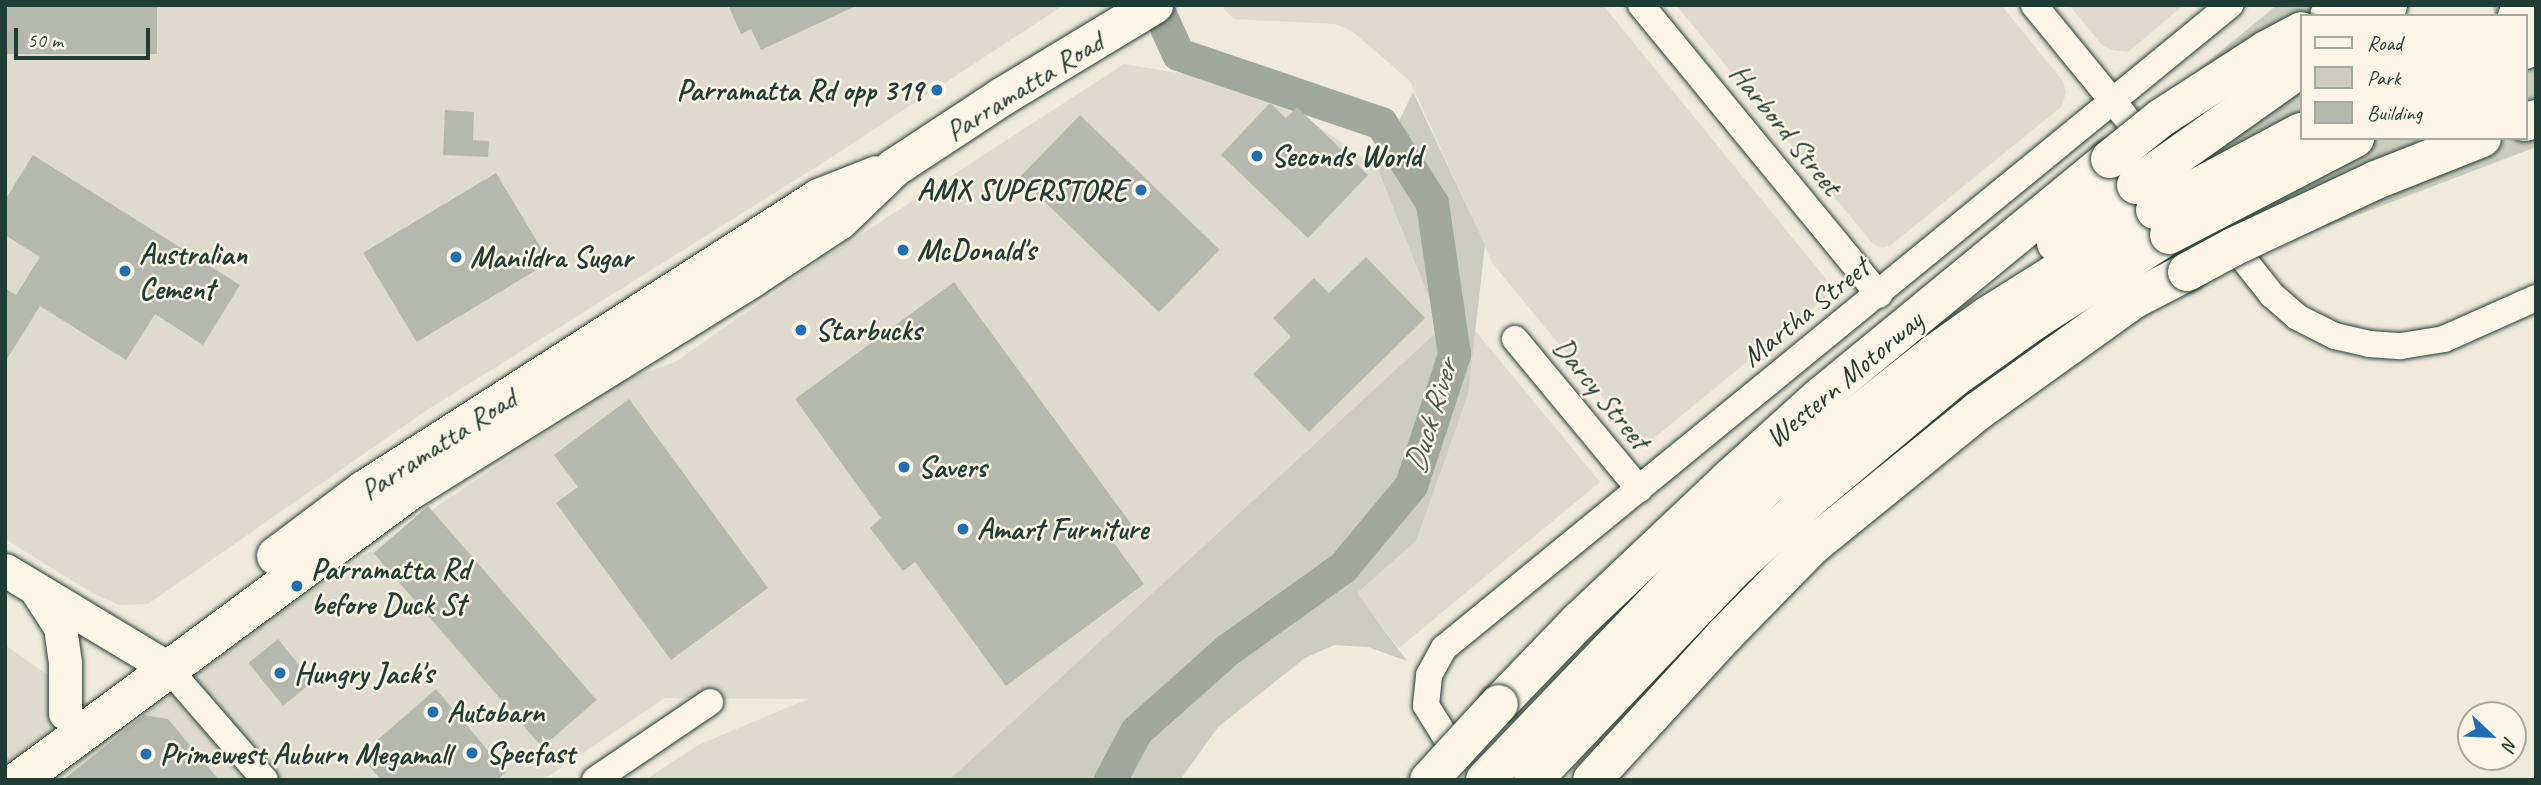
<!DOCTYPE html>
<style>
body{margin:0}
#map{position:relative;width:2541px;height:785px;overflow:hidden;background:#efeada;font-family:Caveat,sans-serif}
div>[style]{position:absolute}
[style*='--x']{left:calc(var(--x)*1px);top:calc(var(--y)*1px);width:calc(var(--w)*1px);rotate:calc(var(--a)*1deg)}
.built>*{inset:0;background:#dedbcc}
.green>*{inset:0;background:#cccdbf}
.river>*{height:33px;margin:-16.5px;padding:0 16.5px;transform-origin:16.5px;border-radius:16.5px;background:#9fa89a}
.building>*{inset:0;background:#b5b9ad;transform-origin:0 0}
.roads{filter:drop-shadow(0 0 2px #1f3d34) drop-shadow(0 0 2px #1f3d34)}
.minor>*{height:26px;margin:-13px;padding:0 13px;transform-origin:13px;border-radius:13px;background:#fcf5e5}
.major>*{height:33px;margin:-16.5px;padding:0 16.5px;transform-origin:16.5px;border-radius:16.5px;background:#fcf5e5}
.highway>*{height:38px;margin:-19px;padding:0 19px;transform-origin:19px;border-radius:19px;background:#fcf5e5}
.bridges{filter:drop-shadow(0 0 2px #1f3d34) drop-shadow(0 0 2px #1f3d34)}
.highway-bridge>*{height:38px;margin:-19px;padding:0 19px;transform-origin:19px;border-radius:19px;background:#fcf5e5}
.dots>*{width:19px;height:19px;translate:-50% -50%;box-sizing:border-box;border:4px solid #fcf5e5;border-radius:50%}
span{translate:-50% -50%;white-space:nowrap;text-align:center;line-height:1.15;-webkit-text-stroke:5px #fcf5e5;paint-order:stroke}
.street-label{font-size:30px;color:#1f3d34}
.poi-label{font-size:30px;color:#1f3d34;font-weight:700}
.right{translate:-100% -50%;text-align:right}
.left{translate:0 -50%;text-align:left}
.water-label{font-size:32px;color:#455d53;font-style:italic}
.frame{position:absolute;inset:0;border:7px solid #1f3d34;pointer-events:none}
.legend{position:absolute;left:2300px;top:14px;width:228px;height:126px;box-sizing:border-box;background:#fcf5e5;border:2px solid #a4ab9e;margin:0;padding:9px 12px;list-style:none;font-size:21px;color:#1f3d34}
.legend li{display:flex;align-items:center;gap:14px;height:35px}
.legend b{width:35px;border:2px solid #a4ab9e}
.north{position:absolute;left:2457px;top:701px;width:70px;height:70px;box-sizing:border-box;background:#fcf5e5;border:2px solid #a4ab9e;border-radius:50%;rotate:113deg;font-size:19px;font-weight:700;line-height:28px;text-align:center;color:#1f3d34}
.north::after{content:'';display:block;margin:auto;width:24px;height:32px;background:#1f6fb2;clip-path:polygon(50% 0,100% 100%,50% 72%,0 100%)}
.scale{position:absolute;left:14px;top:28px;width:136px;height:32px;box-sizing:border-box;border:4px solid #1f3d34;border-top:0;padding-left:9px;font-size:21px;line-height:24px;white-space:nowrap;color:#1f3d34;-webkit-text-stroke:5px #fcf5e5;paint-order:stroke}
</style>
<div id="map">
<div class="built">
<i style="clip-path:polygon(5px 5px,1064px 5px,821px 164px,427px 410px,148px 604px,119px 605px,92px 593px,5px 539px)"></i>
<i style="clip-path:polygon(1226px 5px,1603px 5px,1826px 279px,1829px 287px,1825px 298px,1648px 443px,1638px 440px,1493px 264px,1410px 81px,1352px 31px,1335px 24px,1234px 19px,1223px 8px)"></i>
<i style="clip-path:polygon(1676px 5px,2001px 5px,2063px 81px,2066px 93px,2061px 107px,1891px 245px,1882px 248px,1873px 244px)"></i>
<i style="clip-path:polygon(2069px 5px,2184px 5px,2128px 52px,2112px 50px,2102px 45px)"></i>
<i style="clip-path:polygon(1124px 64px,1261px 87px,1377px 167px,1441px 328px,949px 780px,645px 780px,698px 745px,808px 699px,665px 698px,543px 780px,5px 780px,5px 645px,125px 729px,273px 617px,623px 381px,675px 362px,823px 259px)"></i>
<i style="clip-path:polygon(1469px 323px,1600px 482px,1399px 648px,1356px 593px,1416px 541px)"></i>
</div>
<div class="green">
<i style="clip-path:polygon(2277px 5px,2357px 7px,2301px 16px,2301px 138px,2525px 138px,2525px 16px,2496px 16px,2491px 5px,2536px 5px,2536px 147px,2266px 250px,2155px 105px)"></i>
<i style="clip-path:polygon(1413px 92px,1485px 245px,1468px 394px,1416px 541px,1357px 593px,1407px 661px,1368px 647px,1334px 645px,1305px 658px,1218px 727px,1180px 780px,949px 780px,1441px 328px,1377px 167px)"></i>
</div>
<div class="river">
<i style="--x:1110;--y:780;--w:55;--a:-62"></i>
<i style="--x:1136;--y:731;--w:122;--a:-41.7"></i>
<i style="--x:1227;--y:650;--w:143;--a:-35.6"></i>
<i style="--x:1343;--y:567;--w:107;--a:-50.3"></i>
<i style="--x:1411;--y:485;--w:138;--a:-71.8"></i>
<i style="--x:1454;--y:354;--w:153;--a:-98.3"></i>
<i style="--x:1432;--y:203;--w:95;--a:-122.5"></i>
<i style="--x:1381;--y:123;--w:214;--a:-161.2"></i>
<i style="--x:1178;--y:54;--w:54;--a:-114.2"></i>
</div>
<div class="building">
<i style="left:5px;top:5px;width:152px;height:49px"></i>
<i style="clip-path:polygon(728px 5px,858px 5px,761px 50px,751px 29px,741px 34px)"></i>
<i style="clip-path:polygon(1270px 103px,1286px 118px,1297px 107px,1368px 175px,1308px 238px,1221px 155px)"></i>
<i style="clip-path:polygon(445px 110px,474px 112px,473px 140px,489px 141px,488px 157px,443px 155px)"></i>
<i style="left:1080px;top:115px;width:194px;height:87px;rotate:44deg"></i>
<i style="clip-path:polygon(33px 155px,240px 285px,203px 345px,155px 314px,126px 360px,40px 306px,5px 362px,5px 288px,16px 295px,40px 257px,5px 235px,5px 200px)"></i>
<i style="left:496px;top:173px;width:104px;height:155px;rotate:59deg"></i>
<i style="clip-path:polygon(1366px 257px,1425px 318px,1309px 432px,1253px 374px,1291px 337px,1273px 318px,1314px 278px,1329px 293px)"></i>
<i style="clip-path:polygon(954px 282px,1134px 528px,1114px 543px,1144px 584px,1006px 686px,915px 562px,903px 571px,870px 528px,881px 518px,795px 399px)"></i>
<i style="clip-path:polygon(629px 399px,768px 588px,671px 660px,556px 503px,578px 487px,554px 455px)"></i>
<i style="left:428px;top:506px;width:257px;height:72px;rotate:49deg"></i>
<i style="left:278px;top:639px;width:55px;height:38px;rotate:51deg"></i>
<i style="clip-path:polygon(436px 689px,506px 772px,497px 780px,381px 780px,360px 755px)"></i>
<i style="clip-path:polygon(144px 715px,168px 719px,219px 780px,63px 780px)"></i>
</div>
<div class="roads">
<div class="minor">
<i style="--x:1641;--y:5;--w:375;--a:50.6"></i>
<i style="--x:2034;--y:5;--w:150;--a:50.7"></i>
<i style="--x:2245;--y:261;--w:43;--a:51.5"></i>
<i style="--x:2272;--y:295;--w:33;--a:41"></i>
<i style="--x:2297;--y:317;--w:42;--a:26.6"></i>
<i style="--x:2335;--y:336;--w:35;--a:13"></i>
<i style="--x:2369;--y:344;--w:32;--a:4"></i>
<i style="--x:2401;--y:346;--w:44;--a:-9.2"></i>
<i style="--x:2444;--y:339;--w:101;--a:-24"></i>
<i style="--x:1515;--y:339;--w:195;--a:50.4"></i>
<i style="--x:168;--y:668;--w:148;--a:49.1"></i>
<i style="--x:1445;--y:736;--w:36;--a:-122"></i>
<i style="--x:1426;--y:705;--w:30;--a:-84"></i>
<i style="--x:1429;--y:675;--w:31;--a:-61"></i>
<i style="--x:1444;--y:648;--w:1016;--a:-39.29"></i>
<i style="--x:595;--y:780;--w:139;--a:-34.1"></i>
</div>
<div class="major">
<i style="--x:5;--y:570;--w:190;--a:31"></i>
<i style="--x:38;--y:593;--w:40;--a:57.1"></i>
<i style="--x:60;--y:627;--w:37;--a:82"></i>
<i style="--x:65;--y:664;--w:49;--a:90"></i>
</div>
<div class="highway">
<i style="--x:2329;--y:16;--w:22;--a:-30"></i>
<i style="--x:2374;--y:16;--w:18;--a:-38"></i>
<i style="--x:2517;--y:16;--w:21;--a:-28"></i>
<i style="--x:2525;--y:50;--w:13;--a:-29"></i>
<i style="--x:2525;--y:122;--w:11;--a:-15"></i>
<i style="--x:2056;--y:243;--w:99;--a:-35.9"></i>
<i style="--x:276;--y:556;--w:110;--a:-36.9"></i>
<i style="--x:364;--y:490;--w:541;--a:-32.69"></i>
<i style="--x:819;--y:198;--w:62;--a:-21.6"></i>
<i style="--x:1499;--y:704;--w:115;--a:-46.1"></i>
<i style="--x:1579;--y:621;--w:207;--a:-43.4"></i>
<i style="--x:1729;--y:479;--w:124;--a:-42.1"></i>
<i style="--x:1821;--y:396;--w:374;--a:-39.4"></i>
<i style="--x:19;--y:780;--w:488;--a:-36.5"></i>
<i style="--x:411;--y:490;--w:400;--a:-31.8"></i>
<i style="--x:751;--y:279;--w:105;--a:-33.4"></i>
<i style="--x:839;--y:221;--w:76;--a:-43.9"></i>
<i style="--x:894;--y:168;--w:129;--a:-33.3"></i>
<i style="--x:1002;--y:97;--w:178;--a:-31.2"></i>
<i style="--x:1485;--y:780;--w:406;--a:-46.2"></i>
<i style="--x:1766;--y:487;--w:214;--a:-38.4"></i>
<i style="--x:1934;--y:354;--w:65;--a:-35.6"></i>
<i style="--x:1987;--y:316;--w:199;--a:-32.2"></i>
<i style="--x:1533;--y:780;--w:287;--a:-46.4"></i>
<i style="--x:1731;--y:572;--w:105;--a:-43.1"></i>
<i style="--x:1808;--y:500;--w:190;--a:-39.9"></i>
<i style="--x:1954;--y:378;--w:100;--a:-35.6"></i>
<i style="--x:2035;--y:320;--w:159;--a:-32.4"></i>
<i style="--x:1592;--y:780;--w:197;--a:-47.5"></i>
<i style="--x:1725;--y:635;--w:124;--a:-45.7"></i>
<i style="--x:1812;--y:546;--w:214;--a:-39.1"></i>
<i style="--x:1978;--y:411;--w:191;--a:-35.6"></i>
<i style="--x:2133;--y:300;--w:61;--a:-27.4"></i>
</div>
</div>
<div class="bridges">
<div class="highway-bridge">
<i style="--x:2110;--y:159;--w:65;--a:-38.8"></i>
<i style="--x:2161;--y:118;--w:125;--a:-32.9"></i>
<i style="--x:2266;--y:50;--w:40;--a:-28"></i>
<i style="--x:2136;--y:185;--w:202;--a:-35.3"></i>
<i style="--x:2155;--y:210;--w:166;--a:-28.1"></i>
<i style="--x:2169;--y:235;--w:210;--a:-27.5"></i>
<i style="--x:2187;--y:272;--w:52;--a:-28.5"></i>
<i style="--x:2233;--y:247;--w:158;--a:-25.1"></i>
<i style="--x:2376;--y:180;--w:114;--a:-21.6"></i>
<i style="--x:1429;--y:780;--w:103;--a:-47.4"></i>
</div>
</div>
<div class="dots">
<i style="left:937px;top:90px;background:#1f6fb2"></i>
<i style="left:1257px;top:156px;background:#1f6fb2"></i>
<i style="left:1141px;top:190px;background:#1f6fb2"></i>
<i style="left:903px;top:250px;background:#1f6fb2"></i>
<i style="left:456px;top:257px;background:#1f6fb2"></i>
<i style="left:125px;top:271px;background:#1f6fb2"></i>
<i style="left:801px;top:330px;background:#1f6fb2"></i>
<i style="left:904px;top:467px;background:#1f6fb2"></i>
<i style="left:963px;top:529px;background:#1f6fb2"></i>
<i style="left:297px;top:586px;background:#1f6fb2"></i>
<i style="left:280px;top:673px;background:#1f6fb2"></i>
<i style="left:433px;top:712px;background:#1f6fb2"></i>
<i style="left:472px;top:753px;background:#1f6fb2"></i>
<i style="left:146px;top:754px;background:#1f6fb2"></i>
</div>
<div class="street-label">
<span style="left:1024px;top:86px;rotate:-32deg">Parramatta Road</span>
<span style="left:1786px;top:129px;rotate:51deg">Harbord Street</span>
<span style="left:1805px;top:312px;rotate:-39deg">Martha Street</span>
<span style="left:1844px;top:379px;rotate:-40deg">Western Motorway</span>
<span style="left:1602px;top:393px;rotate:51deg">Darcy Street</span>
<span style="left:438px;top:444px;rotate:-33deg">Parramatta Road</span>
</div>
<div class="poi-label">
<span class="right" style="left:923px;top:90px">Parramatta Rd opp 319</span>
<span class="left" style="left:1271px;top:156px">Seconds World</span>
<span class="right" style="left:1127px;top:190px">AMX SUPERSTORE</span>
<span class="left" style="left:917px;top:250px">McDonald's</span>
<span class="left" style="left:139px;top:271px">Australian<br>Cement</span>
<span class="left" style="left:470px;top:257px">Manildra Sugar</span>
<span class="left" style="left:815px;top:330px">Starbucks</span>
<span class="left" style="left:918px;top:467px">Savers</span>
<span class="left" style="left:977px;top:529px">Amart Furniture</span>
<span class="left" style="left:311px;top:586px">Parramatta Rd<br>before Duck St</span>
<span class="left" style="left:294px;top:673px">Hungry Jack's</span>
<span class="left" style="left:447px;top:712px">Autobarn</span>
<span class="left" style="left:486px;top:753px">Specfast</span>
<span class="left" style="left:160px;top:754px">Primewest Auburn Megamall</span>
</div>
<div class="water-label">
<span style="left:1431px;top:417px;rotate:-73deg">Duck River</span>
</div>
<div class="frame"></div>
<ul class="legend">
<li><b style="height:9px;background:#fcf5e5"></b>Road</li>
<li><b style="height:19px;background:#cccdbf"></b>Park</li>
<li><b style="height:19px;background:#b5b9ad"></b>Building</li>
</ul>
<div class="north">N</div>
<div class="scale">50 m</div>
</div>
